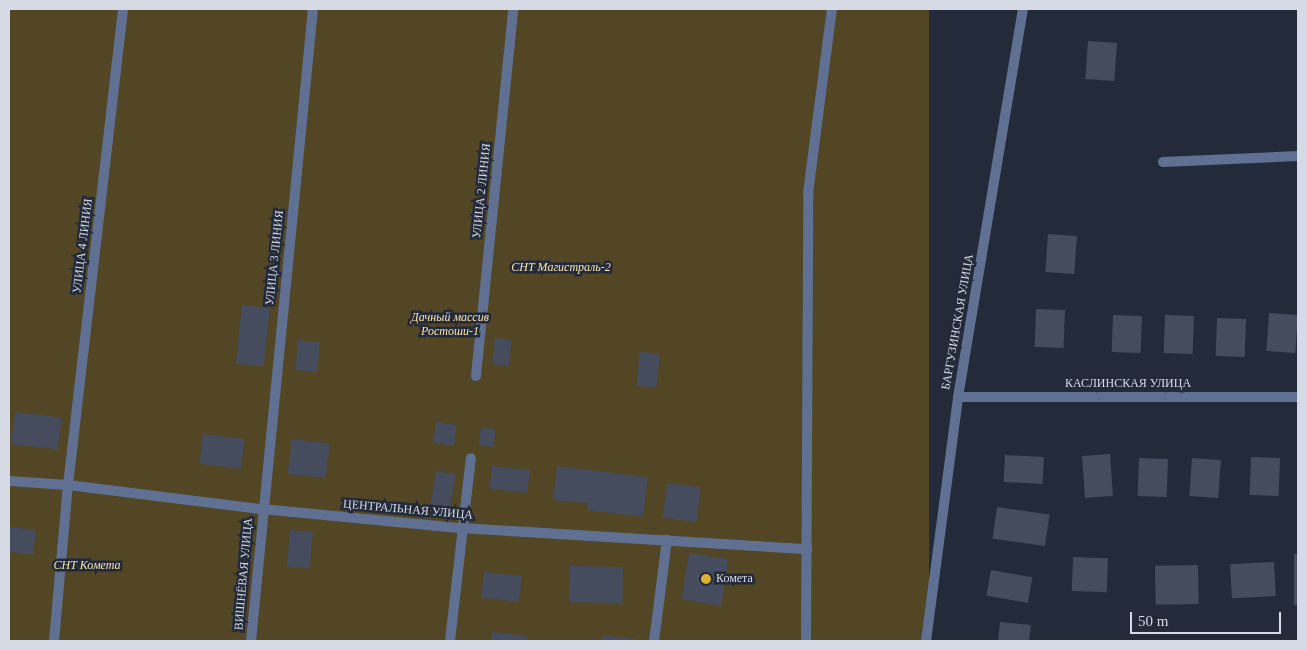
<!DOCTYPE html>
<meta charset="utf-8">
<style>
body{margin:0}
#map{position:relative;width:1307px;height:650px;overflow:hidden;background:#232a3a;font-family:Georgia,serif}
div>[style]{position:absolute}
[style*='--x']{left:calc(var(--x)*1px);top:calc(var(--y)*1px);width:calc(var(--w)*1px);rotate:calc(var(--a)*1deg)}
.green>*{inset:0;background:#524625;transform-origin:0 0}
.building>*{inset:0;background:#444c5d;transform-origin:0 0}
.lane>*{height:10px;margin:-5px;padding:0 5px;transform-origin:5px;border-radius:5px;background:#607093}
.street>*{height:10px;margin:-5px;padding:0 5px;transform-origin:5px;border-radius:5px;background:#607093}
.dots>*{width:14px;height:14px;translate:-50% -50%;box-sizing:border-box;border:2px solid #232a3a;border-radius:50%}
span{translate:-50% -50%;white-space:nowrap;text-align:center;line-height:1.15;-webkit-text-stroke:5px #232a3a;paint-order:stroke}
.street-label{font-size:12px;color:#d5dae4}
.park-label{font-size:12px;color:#fae2a6;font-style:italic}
.poi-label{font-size:12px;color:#d5dae4}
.left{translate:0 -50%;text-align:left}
.frame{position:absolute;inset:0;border:10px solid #d5dae4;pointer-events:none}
.scale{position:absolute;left:1130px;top:612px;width:151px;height:22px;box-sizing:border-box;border:2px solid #d5dae4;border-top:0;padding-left:6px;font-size:15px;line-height:18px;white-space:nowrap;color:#d5dae4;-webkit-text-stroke:4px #232a3a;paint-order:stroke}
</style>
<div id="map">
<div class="green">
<i style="left:9px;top:9px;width:920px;height:632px"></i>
</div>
<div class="building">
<i style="left:1088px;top:41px;width:29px;height:38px;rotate:4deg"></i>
<i style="left:1048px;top:234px;width:29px;height:38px;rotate:4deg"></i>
<i style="left:242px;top:305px;width:28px;height:59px;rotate:6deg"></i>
<i style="left:1036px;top:309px;width:29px;height:38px;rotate:2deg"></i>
<i style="left:1269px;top:313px;width:29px;height:38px;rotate:4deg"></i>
<i style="left:1113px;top:315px;width:29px;height:37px;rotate:2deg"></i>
<i style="left:1165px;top:315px;width:29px;height:38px;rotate:2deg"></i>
<i style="left:1217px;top:318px;width:29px;height:38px;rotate:2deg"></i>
<i style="left:495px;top:338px;width:17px;height:26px;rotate:7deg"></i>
<i style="left:298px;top:340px;width:22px;height:30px;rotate:5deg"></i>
<i style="left:640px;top:352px;width:20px;height:34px;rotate:6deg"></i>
<i style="left:15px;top:412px;width:47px;height:32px;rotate:7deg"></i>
<i style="left:436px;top:422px;width:21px;height:21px;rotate:8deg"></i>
<i style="left:481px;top:427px;width:15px;height:18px;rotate:8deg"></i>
<i style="left:203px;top:434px;width:42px;height:30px;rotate:7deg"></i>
<i style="left:292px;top:439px;width:38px;height:35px;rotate:7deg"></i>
<i style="left:1110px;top:454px;width:42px;height:28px;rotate:86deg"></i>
<i style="left:1005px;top:455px;width:39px;height:27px;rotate:3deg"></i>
<i style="left:1251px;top:457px;width:29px;height:38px;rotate:2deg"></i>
<i style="left:1139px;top:458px;width:29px;height:38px;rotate:2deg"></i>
<i style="left:1192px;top:458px;width:29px;height:38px;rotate:4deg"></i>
<i style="left:492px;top:466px;width:38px;height:23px;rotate:6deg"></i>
<i style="clip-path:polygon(557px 466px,648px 477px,643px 517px,587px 510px,588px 503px,553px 500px)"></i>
<i style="left:436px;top:471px;width:20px;height:34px;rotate:9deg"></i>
<i style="left:667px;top:483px;width:34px;height:35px;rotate:7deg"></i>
<i style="left:997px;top:507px;width:53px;height:32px;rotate:8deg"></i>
<i style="left:9px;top:527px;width:27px;height:25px;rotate:6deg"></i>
<i style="left:290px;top:530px;width:23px;height:37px;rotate:5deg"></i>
<i style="left:689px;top:553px;width:40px;height:47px;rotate:9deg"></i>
<i style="left:1294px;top:554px;width:4px;height:51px"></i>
<i style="left:1073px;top:557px;width:35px;height:34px;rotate:2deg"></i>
<i style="left:1274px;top:562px;width:34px;height:44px;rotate:87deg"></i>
<i style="left:1198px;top:565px;width:39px;height:43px;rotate:89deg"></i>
<i style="left:570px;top:566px;width:53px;height:36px;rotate:1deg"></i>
<i style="left:991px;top:570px;width:42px;height:26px;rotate:10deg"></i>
<i style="left:484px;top:572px;width:38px;height:26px;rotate:6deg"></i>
<i style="clip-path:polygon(1000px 622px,1031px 625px,1029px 641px,998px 641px)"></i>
<i style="clip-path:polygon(492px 632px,528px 636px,527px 641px,491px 641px)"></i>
<i style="clip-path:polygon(603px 635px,634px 639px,634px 641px,602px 641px)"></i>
</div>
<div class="lane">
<i style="--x:476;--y:376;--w:369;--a:-84.2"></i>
<i style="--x:9;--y:481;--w:59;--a:3.9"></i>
<i style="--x:68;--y:485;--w:195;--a:7.1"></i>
<i style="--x:262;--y:509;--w:200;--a:5.5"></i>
<i style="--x:461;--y:528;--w:347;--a:3.5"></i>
<i style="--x:54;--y:641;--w:157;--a:-84.9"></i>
<i style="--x:68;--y:485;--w:479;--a:-83.4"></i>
<i style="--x:251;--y:641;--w:635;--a:-84.4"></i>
<i style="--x:450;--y:641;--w:184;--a:-83.5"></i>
<i style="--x:654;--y:641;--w:102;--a:-82.7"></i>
</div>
<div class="street">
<i style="--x:1163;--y:162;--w:135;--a:-2.5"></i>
<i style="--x:958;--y:397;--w:340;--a:0"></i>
<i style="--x:806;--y:641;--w:448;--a:-89.7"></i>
<i style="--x:808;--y:193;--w:186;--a:-82.6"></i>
<i style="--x:926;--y:641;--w:246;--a:-82.5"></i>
<i style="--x:958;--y:397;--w:393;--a:-80.5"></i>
</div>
<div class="dots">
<i style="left:706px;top:579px;background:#ddb133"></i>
</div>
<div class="street-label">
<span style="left:482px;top:191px;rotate:-84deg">УЛИЦА 2 ЛИНИЯ</span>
<span style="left:83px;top:246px;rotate:-83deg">УЛИЦА 4 ЛИНИЯ</span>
<span style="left:275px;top:258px;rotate:-84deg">УЛИЦА 3 ЛИНИЯ</span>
<span style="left:958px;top:322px;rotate:-80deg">БАРГУЗИНСКАЯ УЛИЦА</span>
<span style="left:1128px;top:384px">КАСЛИНСКАЯ УЛИЦА</span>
<span style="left:408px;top:510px;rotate:5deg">ЦЕНТРАЛЬНАЯ УЛИЦА</span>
<span style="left:244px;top:574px;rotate:-85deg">ВИШНЁВАЯ УЛИЦА</span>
</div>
<div class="park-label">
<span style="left:561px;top:268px">СНТ Магистраль-2</span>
<span style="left:450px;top:325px">Дачный массив<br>Ростоши-1</span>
<span style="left:87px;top:566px">СНТ Комета</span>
</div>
<div class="poi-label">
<span class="left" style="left:716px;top:579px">Комета</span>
</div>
<div class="frame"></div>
<div class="scale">50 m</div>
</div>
